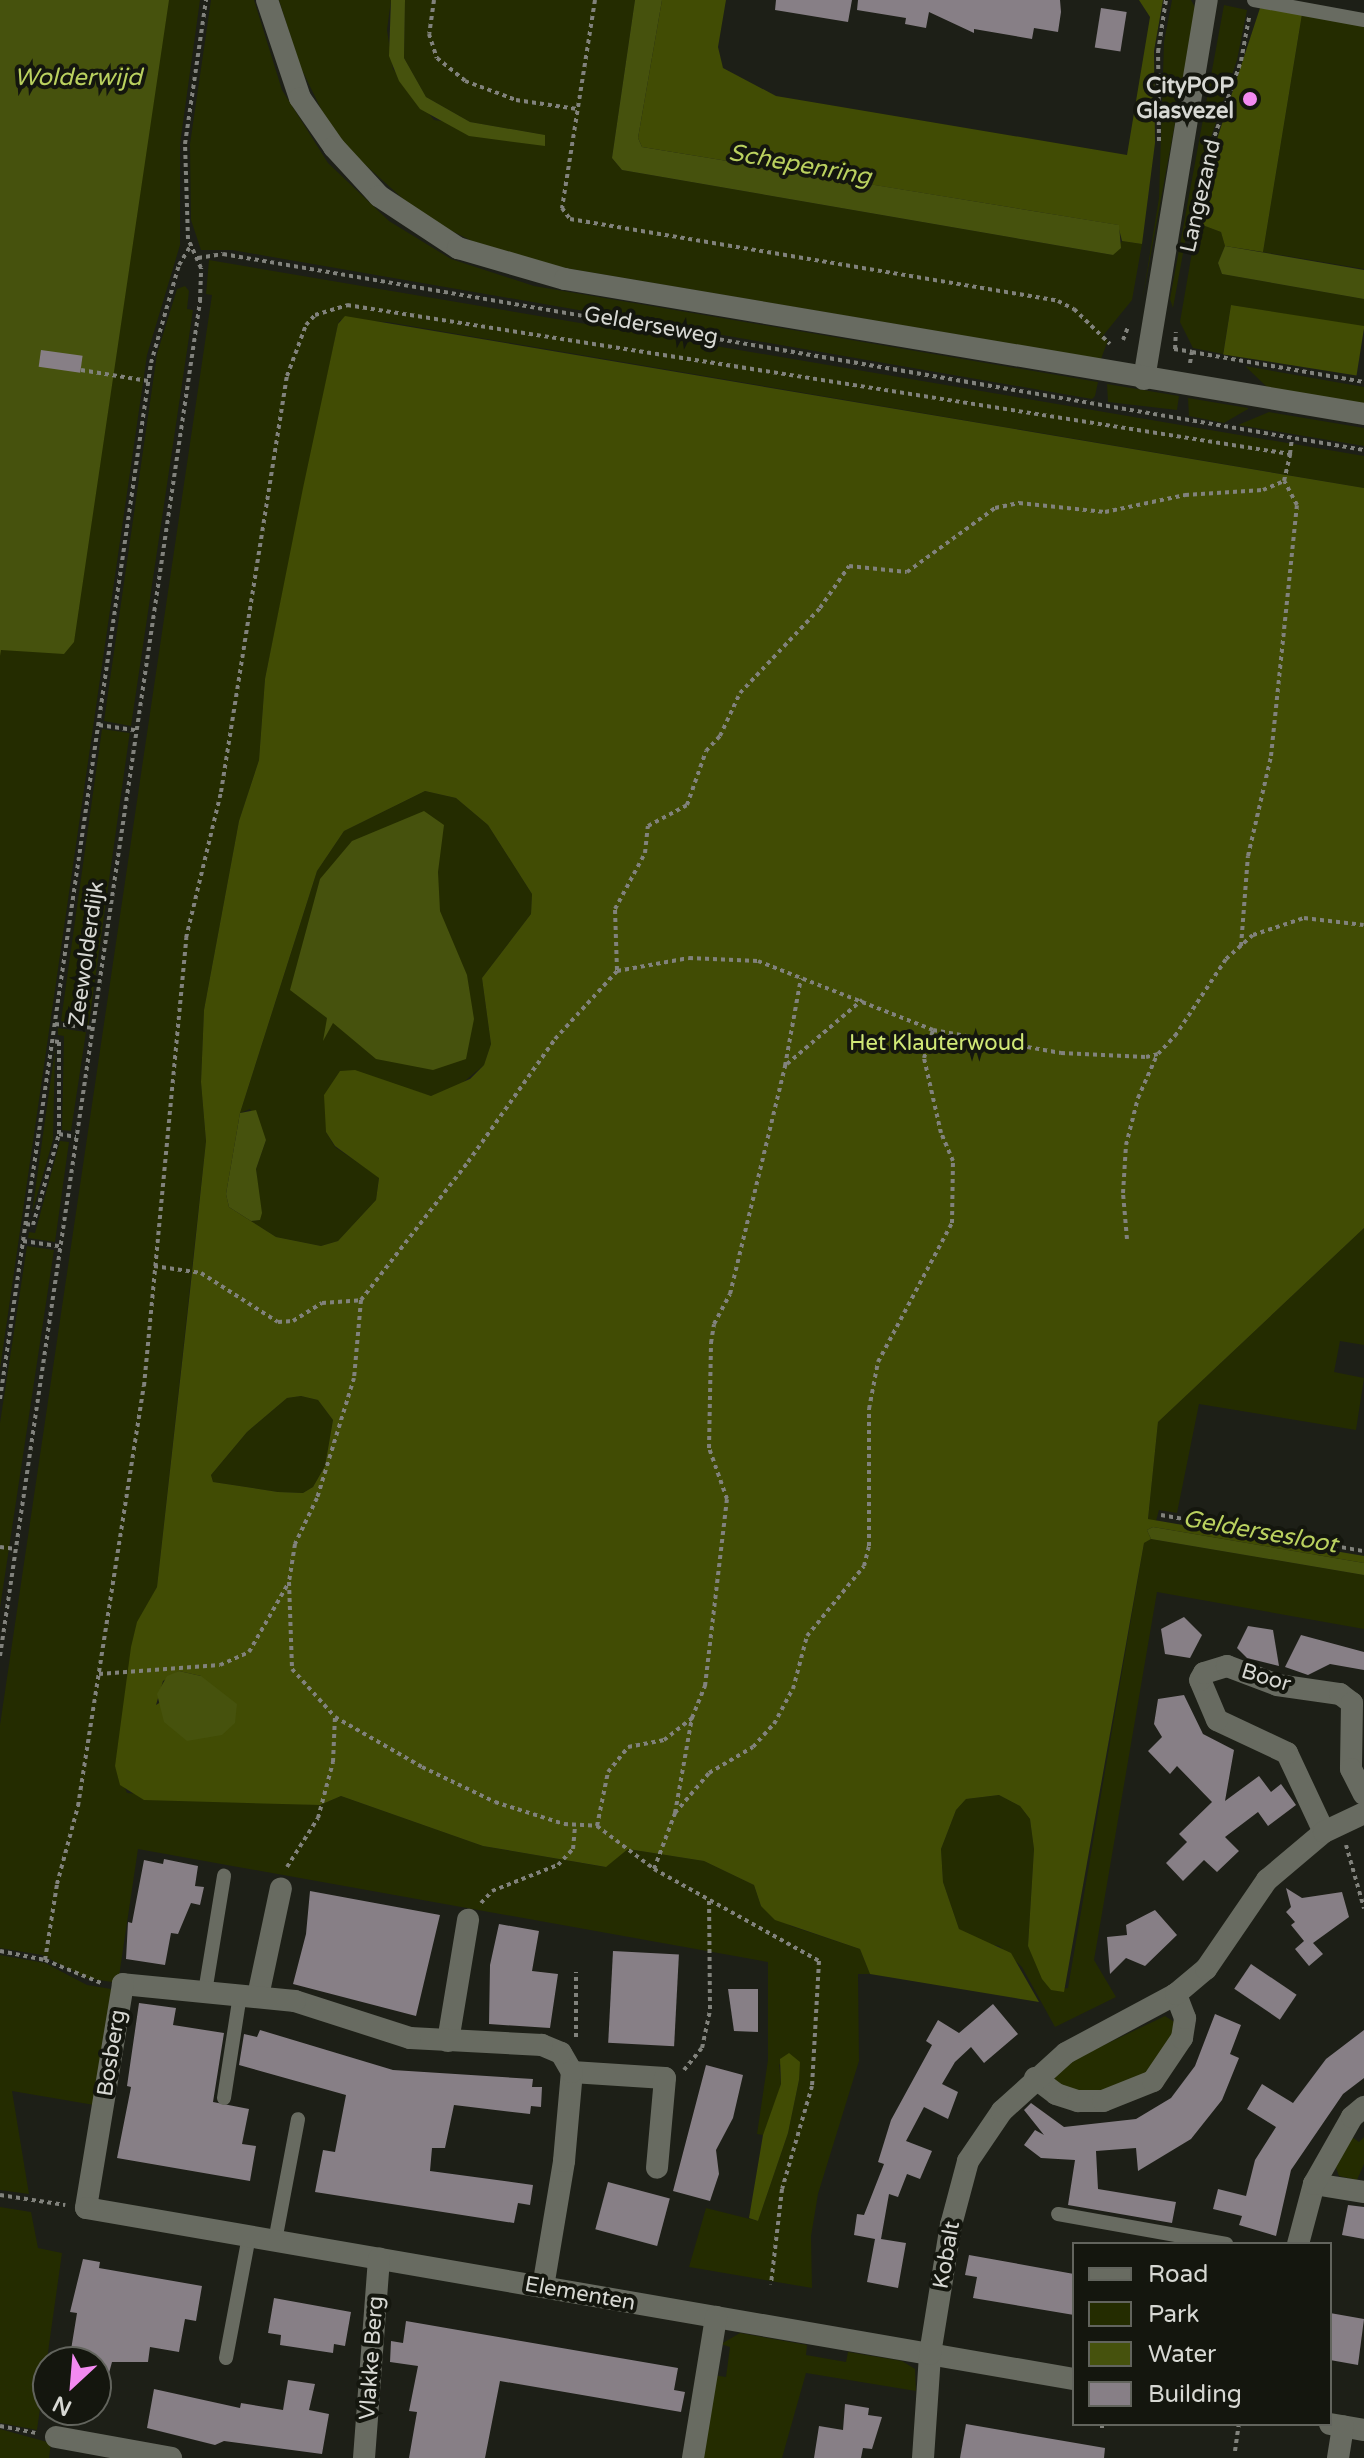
<!DOCTYPE html>
<style>
body{margin:0}
#map{position:relative;width:1364px;height:2458px;overflow:hidden;background:#1d1f17;font-family:"Varela Round",sans-serif}
div>[style]{position:absolute}
[style*='--x']{left:calc(var(--x)*1px);top:calc(var(--y)*1px);width:calc(var(--w)*1px);rotate:calc(var(--a)*1deg)}
.green>*{inset:0;background:#242c00;transform-origin:0 0}
.forest>*{inset:0;background:#414c04;transform-origin:0 0}
.water>*{inset:0;background:#46520d}
.building>*{inset:0;background:#877f86;transform-origin:0 0}
.path>*{height:4px;margin-top:-2px;transform-origin:0;background:repeating-linear-gradient(90deg,#81827c 0 4px,transparent 0 8px)}
.service>*{height:14px;margin:-7px;padding:0 7px;transform-origin:7px;border-radius:7px;background:#686b61}
.minor>*{height:22px;margin:-11px;padding:0 11px;transform-origin:11px;border-radius:11px;background:#686b61}
.tertiary>*{height:22px;margin:-11px;padding:0 11px;transform-origin:11px;border-radius:11px;background:#686b61}
.dots>*{width:22px;height:22px;translate:-50% -50%;box-sizing:border-box;border:4px solid #14160e;border-radius:50%}
span{translate:-50% -50%;white-space:nowrap;text-align:center;line-height:1.15;-webkit-text-stroke:8px #14160e;paint-order:stroke}
.poi-label{font-size:22px;color:#d7d8d3;font-weight:700}
.right{translate:-100% -50%;text-align:right}
.street-label{font-size:22px;color:#d7d8d3}
.park-label{font-size:22px;color:#d0e876}
.water-label{font-size:24px;color:#bad15f;font-style:italic}
.legend{position:absolute;left:1072px;top:2242px;width:260px;height:184px;box-sizing:border-box;background:#14160e;border:2px solid #62645d;margin:0;padding:10px 14px;list-style:none;font-size:24px;color:#d7d8d3}
.legend li{display:flex;align-items:center;gap:16px;height:40px}
.legend b{width:40px;border:2px solid #62645d}
.north{position:absolute;left:32px;top:2346px;width:80px;height:80px;box-sizing:border-box;background:#14160e;border:2px solid #62645d;border-radius:50%;rotate:206deg;font-size:22px;font-weight:700;line-height:32px;text-align:center;color:#d7d8d3}
.north::after{content:'';display:block;margin:auto;width:28px;height:36px;background:#f38af1;clip-path:polygon(50% 0,100% 100%,50% 72%,0 100%)}
</style>
<div id="map">
<div class="green">
<i style="clip-path:polygon(0 0,200px 0,180px 144px,180px 245px,147px 355px,0 1369px)"></i>
<i style="clip-path:polygon(211px 0,254px 0,282px 90px,328px 163px,389px 221px,451px 259px,534px 286px,1098px 382px,1095px 396px,1092px 399px,232px 250px,201px 250px,191px 220px,190px 144px)"></i>
<i style="clip-path:polygon(279px 0,391px 0,387px 30px,393px 69px,434px 120px,545px 135px,470px 122px,426px 97px,404px 58px,405px 0,635px 0,612px 158px,622px 170px,1113px 255px,1122px 241px,1142px 244px,1132px 300px,1102px 337px,1108px 340px,1101px 359px,559px 267px,484px 247px,422px 216px,350px 151px,324px 115px,300px 66px)"></i>
<i style="clip-path:polygon(1172px 0,1191px 0,1196px 9px,1142px 302px,1159px 198px,1164px 42px)"></i>
<i style="clip-path:polygon(1224px 5px,1247px 10px,1237px 60px,1196px 182px,1173px 308px,1170px 299px)"></i>
<i style="clip-path:polygon(1302px 14px,1364px 25px,1364px 269px,1263px 252px)"></i>
<i style="clip-path:polygon(1197px 223px,1221px 232px,1225px 246px,1218px 263px,1222px 274px,1364px 299px,1364px 327px,1231px 305px,1223px 354px,1193px 348px,1180px 322px)"></i>
<i style="clip-path:polygon(209px 260px,1364px 456px,1364px 488px,387px 322px,340px 320px,338px 324px,265px 679px,259px 760px,239px 821px,204px 1010px,201px 1082px,206px 1141px,157px 1587px,148px 1605px,115px 1766px,127px 1793px,320px 1805px,341px 1796px,483px 1846px,605px 1867px,628px 1849px,704px 1861px,754px 1885px,761px 1906px,791px 1926px,860px 1949px,870px 1974px,858px 1974px,859px 2061px,818px 2194px,811px 2236px,812px 2288px,689px 2267px,706px 2208px,758px 2221px,788px 2133px,799px 2080px,779px 2064px,781px 2084px,772px 2118px,763px 2135px,757px 2134px,768px 2060px,768px 1962px,138px 1849px,118px 1983px,87px 1978px,42px 1955px,0 1948px,0 1725px,212px 295px,206px 294px)"></i>
<i style="clip-path:polygon(185px 286px,189px 291px,187px 309px,193px 310px,131px 726px,104px 721px,157px 354px,177px 289px)"></i>
<i style="clip-path:polygon(1245px 366px,1364px 387px,1364px 405px,1268px 388px)"></i>
<i style="clip-path:polygon(1107px 384px,1179px 396px,1177px 410px,1108px 402px)"></i>
<i style="clip-path:polygon(1188px 398px,1248px 408px,1248px 409px,1224px 423px,1189px 416px)"></i>
<i style="clip-path:polygon(1269px 412px,1364px 428px,1364px 446px,1238px 425px)"></i>
<i style="left:102px;top:729px;width:28px;height:295px;rotate:8deg"></i>
<i style="clip-path:polygon(425px 791px,456px 798px,488px 825px,532px 894px,531px 914px,482px 978px,491px 1044px,484px 1065px,454px 1090px,431px 1096px,385px 1082px,326px 1132px,335px 1147px,379px 1177px,376px 1200px,338px 1241px,321px 1246px,276px 1237px,251px 1221px,260px 1220px,256px 1169px,266px 1140px,250px 1109px,240px 1113px,317px 871px,344px 831px)"></i>
<i style="clip-path:polygon(58px 1028px,86px 1032px,71px 1131px,62px 1130px,64px 1036px,58px 1035px)"></i>
<i style="clip-path:polygon(55px 1050px,53px 1140px,32px 1213px,46px 1113px)"></i>
<i style="clip-path:polygon(60px 1141px,69px 1142px,55px 1242px,28px 1238px,29px 1232px,35px 1233px)"></i>
<i style="clip-path:polygon(1364px 1228px,1364px 1345px,1340px 1341px,1334px 1372px,1364px 1378px,1356px 1430px,1199px 1404px,1177px 1513px,1159px 1510px,1156px 1521px,1148px 1519px,1158px 1422px)"></i>
<i style="clip-path:polygon(27px 1246px,54px 1250px,0 1608px,0 1423px)"></i>
<i style="clip-path:polygon(301px 1396px,318px 1400px,333px 1420px,325px 1466px,313px 1487px,303px 1493px,278px 1492px,213px 1482px,211px 1475px,247px 1432px,287px 1398px)"></i>
<i style="clip-path:polygon(1151px 1539px,1364px 1575px,1364px 1629px,1157px 1592px,1094px 1960px,1116px 1997px,1055px 2027px,1022px 1967px,999px 1946px,977px 1942px,959px 1929px,943px 1882px,941px 1849px,956px 1810px,966px 1799px,999px 1795px,1020px 1806px,1030px 1819px,1034px 1849px,1028px 1946px,1051px 1990px,1068px 1988px,1144px 1543px)"></i>
<i style="clip-path:polygon(0 1955px,45px 1963px,87px 1985px,117px 1990px,100px 2106px,12px 2091px,29px 2194px,0 2190px)"></i>
<i style="clip-path:polygon(1165px 2016px,1176px 2023px,1164px 2055px,1142px 2077px,1123px 2088px,1074px 2093px,1054px 2083px,1055px 2074px,1081px 2056px)"></i>
<i style="clip-path:polygon(1352px 2137px,1359px 2142px,1364px 2137px,1364px 2164px,1357px 2180px,1339px 2176px,1335px 2165px)"></i>
<i style="clip-path:polygon(0 2207px,31px 2212px,38px 2248px,62px 2253px,37px 2430px,0 2423px)"></i>
<i style="clip-path:polygon(740px 2333px,807px 2345px,806px 2355px,846px 2362px,848px 2352px,902px 2361px,915px 2369px,916px 2391px,806px 2373px,782px 2458px,699px 2458px,713px 2375px,726px 2377px,730px 2347px,721px 2344px)"></i>
<i style="clip-path:polygon(0 2429px,51px 2443px,49px 2458px,0 2458px)"></i>
</div>
<div class="forest">
<i style="clip-path:polygon(662px 0,726px 0,718px 47px,723px 68px,776px 96px,1127px 155px,1150px 17px,1139px 0,1163px 0,1154px 51px,1155px 143px,1142px 244px,1122px 241px,1118px 225px,642px 147px,638px 138px)"></i>
<i style="clip-path:polygon(1260px 8px,1302px 14px,1263px 252px,1225px 246px,1221px 232px,1197px 223px,1218px 136px)"></i>
<i style="left:1231px;top:305px;width:135px;height:50px;rotate:9deg"></i>
<i style="clip-path:polygon(evenodd,345px 316px,1364px 488px,1364px 1228px,1158px 1422px,1148px 1519px,1364px 1556px,1364px 1563px,1153px 1527px,1147px 1530px,1151px 1539px,1144px 1543px,1064px 1992px,1051px 1990px,1042px 1979px,1028px 1946px,1034px 1849px,1030px 1819px,1020px 1806px,999px 1795px,966px 1799px,956px 1810px,941px 1849px,943px 1882px,959px 1929px,1011px 1953px,1039px 2002px,870px 1974px,860px 1949px,775px 1920px,761px 1906px,754px 1885px,704px 1861px,628px 1849px,606px 1867px,483px 1846px,341px 1796px,320px 1805px,144px 1800px,120px 1785px,115px 1766px,131px 1647px,137px 1622px,157px 1587px,190px 1291px,206px 1141px,201px 1082px,204px 1010px,239px 821px,259px 760px,265px 679px,303px 488px,338px 324px,345px 316px,425px 791px,456px 798px,488px 825px,532px 894px,531px 914px,482px 978px,491px 1044px,484px 1065px,470px 1079px,431px 1096px,355px 1070px,340px 1071px,324px 1095px,326px 1132px,335px 1146px,379px 1178px,376px 1200px,338px 1241px,321px 1246px,276px 1237px,229px 1207px,226px 1194px,240px 1113px,317px 871px,344px 831px,425px 791px,345px 316px,301px 1396px,318px 1400px,333px 1420px,325px 1466px,313px 1487px,303px 1493px,278px 1492px,213px 1482px,211px 1475px,247px 1432px,287px 1398px,301px 1396px,345px 316px,179px 1671px,201px 1676px,156px 1705px,163px 1681px,179px 1671px)"></i>
<i style="clip-path:polygon(789px 2053px,800px 2062px,799px 2080px,788px 2133px,758px 2221px,749px 2218px,763px 2135px,781px 2084px,780px 2059px)"></i>
</div>
<div class="water">
<i style="clip-path:polygon(0 0,169px 0,74px 642px,64px 654px,1px 650px,0 656px)"></i>
<i style="clip-path:polygon(391px 0,405px 0,404px 58px,426px 97px,470px 122px,545px 135px,545px 146px,469px 136px,420px 109px,399px 81px,389px 56px)"></i>
<i style="clip-path:polygon(635px 0,662px 0,638px 138px,642px 147px,1119px 225px,1121px 248px,1113px 255px,622px 170px,612px 158px)"></i>
<i style="clip-path:polygon(1225px 246px,1364px 270px,1364px 299px,1222px 274px,1218px 263px)"></i>
<i style="clip-path:polygon(424px 811px,444px 825px,438px 872px,440px 911px,467px 975px,474px 1019px,466px 1059px,433px 1070px,376px 1059px,333px 1023px,323px 1041px,327px 1018px,290px 990px,320px 879px,352px 841px)"></i>
<i style="clip-path:polygon(256px 1110px,266px 1140px,256px 1169px,262px 1213px,260px 1220px,251px 1221px,229px 1207px,226px 1194px,240px 1113px)"></i>
<i style="clip-path:polygon(1153px 1527px,1364px 1563px,1364px 1575px,1151px 1539px,1147px 1530px)"></i>
<i style="clip-path:polygon(179px 1671px,201px 1676px,237px 1704px,235px 1723px,222px 1735px,187px 1741px,164px 1722px,157px 1694px,167px 1676px)"></i>
</div>
<div class="building">
<i style="clip-path:polygon(776px 0,852px 0,848px 22px,775px 10px)"></i>
<i style="clip-path:polygon(858px 0,1060px 0,1061px 12px,1058px 32px,1034px 28px,1032px 39px,974px 29px,974px 33px,929px 12px,926px 28px,905px 24px,906px 18px,857px 10px)"></i>
<i style="left:1101px;top:8px;width:26px;height:40px;rotate:9deg"></i>
<i style="left:41px;top:350px;width:42px;height:17px;rotate:8deg"></i>
<i style="clip-path:polygon(1184px 1617px,1202px 1635px,1190px 1658px,1165px 1654px,1161px 1629px)"></i>
<i style="clip-path:polygon(1248px 1626px,1273px 1630px,1279px 1666px,1247px 1658px,1237px 1648px)"></i>
<i style="clip-path:polygon(1301px 1635px,1364px 1652px,1364px 1670px,1330px 1664px,1308px 1675px,1285px 1667px)"></i>
<i style="clip-path:polygon(1184px 1695px,1203px 1734px,1234px 1750px,1225px 1801px,1259px 1776px,1271px 1792px,1281px 1784px,1296px 1805px,1268px 1826px,1258px 1812px,1225px 1837px,1239px 1851px,1217px 1872px,1204px 1860px,1183px 1881px,1166px 1863px,1187px 1842px,1179px 1834px,1212px 1802px,1177px 1766px,1170px 1774px,1148px 1751px,1162px 1737px,1154px 1724px,1158px 1699px)"></i>
<i style="clip-path:polygon(164px 1859px,198px 1866px,195px 1886px,204px 1887px,200px 1905px,191px 1903px,178px 1934px,171px 1933px,165px 1965px,126px 1959px,128px 1922px,132px 1923px,144px 1860px,163px 1864px)"></i>
<i style="clip-path:polygon(1286px 1888px,1302px 1898px,1342px 1892px,1349px 1917px,1313px 1943px,1323px 1954px,1309px 1966px,1295px 1949px,1304px 1941px,1291px 1925px,1295px 1922px,1286px 1912px,1291px 1907px)"></i>
<i style="clip-path:polygon(310px 1891px,440px 1915px,416px 2016px,293px 1984px,306px 1934px)"></i>
<i style="clip-path:polygon(1155px 1910px,1177px 1935px,1145px 1966px,1126px 1958px,1110px 1974px,1107px 1937px,1127px 1935px,1126px 1925px)"></i>
<i style="clip-path:polygon(499px 1924px,539px 1931px,532px 1971px,558px 1974px,550px 2028px,489px 2024px,490px 1965px)"></i>
<i style="left:613px;top:1951px;width:66px;height:92px;rotate:3deg"></i>
<i style="left:1251px;top:1964px;width:55px;height:30px;rotate:34deg"></i>
<i style="clip-path:polygon(728px 1989px,758px 1989px,758px 2032px,734px 2031px)"></i>
<i style="clip-path:polygon(139px 2003px,176px 2008px,173px 2025px,224px 2033px,213px 2102px,249px 2109px,242px 2144px,256px 2146px,250px 2181px,117px 2158px,131px 2087px,127px 2086px)"></i>
<i style="clip-path:polygon(993px 2004px,1018px 2034px,984px 2063px,971px 2047px,955px 2062px,942px 2084px,958px 2092px,948px 2119px,924px 2107px,906px 2141px,932px 2151px,920px 2179px,907px 2174px,898px 2197px,889px 2194px,881px 2239px,906px 2243px,898px 2288px,867px 2282px,875px 2239px,854px 2235px,857px 2214px,864px 2215px,884px 2164px,878px 2162px,891px 2120px,932px 2045px,926px 2041px,938px 2020px,959px 2033px)"></i>
<i style="clip-path:polygon(1215px 2014px,1241px 2025px,1230px 2054px,1239px 2058px,1222px 2100px,1191px 2139px,1138px 2171px,1136px 2148px,1096px 2151px,1098px 2189px,1176px 2202px,1172px 2223px,1068px 2205px,1075px 2160px,1041px 2158px,1024px 2145px,1035px 2130px,1044px 2135px,1024px 2110px,1031px 2103px,1064px 2127px,1136px 2119px,1171px 2098px,1195px 2066px)"></i>
<i style="clip-path:polygon(260px 2030px,393px 2070px,533px 2079px,532px 2087px,542px 2087px,541px 2107px,531px 2106px,530px 2114px,454px 2105px,445px 2148px,432px 2148px,430px 2171px,533px 2185px,530px 2205px,518px 2203px,514px 2223px,315px 2192px,323px 2150px,335px 2152px,346px 2095px,239px 2065px,244px 2034px,257px 2037px)"></i>
<i style="clip-path:polygon(1364px 2030px,1364px 2078px,1343px 2094px,1291px 2170px,1276px 2236px,1239px 2225px,1242px 2216px,1213px 2209px,1218px 2189px,1246px 2196px,1255px 2160px,1276px 2127px,1247px 2109px,1262px 2084px,1293px 2103px,1326px 2059px)"></i>
<i style="clip-path:polygon(706px 2065px,743px 2075px,733px 2118px,716px 2150px,719px 2174px,710px 2201px,673px 2191px)"></i>
<i style="left:608px;top:2182px;width:64px;height:49px;rotate:15deg"></i>
<i style="clip-path:polygon(1348px 2205px,1364px 2207px,1364px 2239px,1342px 2235px)"></i>
<i style="clip-path:polygon(969px 2255px,1074px 2274px,1074px 2315px,973px 2298px,977px 2277px,965px 2275px)"></i>
<i style="clip-path:polygon(83px 2259px,100px 2262px,99px 2268px,202px 2286px,196px 2321px,185px 2319px,179px 2352px,150px 2347px,148px 2362px,112px 2362px,102px 2399px,96px 2398px,96px 2362px,69px 2362px,77px 2313px,70px 2312px)"></i>
<i style="clip-path:polygon(274px 2298px,351px 2312px,345px 2346px,334px 2344px,333px 2353px,280px 2345px,281px 2335px,268px 2333px)"></i>
<i style="clip-path:polygon(1330px 2313px,1364px 2319px,1358px 2365px,1330px 2360px)"></i>
<i style="clip-path:polygon(406px 2321px,678px 2368px,674px 2390px,685px 2392px,681px 2412px,500px 2381px,485px 2458px,409px 2458px,417px 2412px,409px 2411px,418px 2366px,390px 2362px,391px 2341px,403px 2343px)"></i>
<i style="clip-path:polygon(288px 2380px,315px 2384px,309px 2410px,329px 2414px,322px 2454px,224px 2441px,215px 2445px,147px 2428px,154px 2389px,240px 2408px,241px 2403px,283px 2410px)"></i>
<i style="clip-path:polygon(845px 2404px,869px 2408px,868px 2415px,882px 2417px,872px 2449px,863px 2448px,861px 2458px,814px 2458px,819px 2426px,843px 2430px)"></i>
<i style="clip-path:polygon(966px 2424px,1105px 2448px,1104px 2458px,960px 2458px)"></i>
</div>
<div class="path">
<i style="--x:434;--y:0;--w:34;--a:98"></i>
<i style="--x:429;--y:34;--w:25;--a:72"></i>
<i style="--x:437;--y:58;--w:36;--a:39"></i>
<i style="--x:465;--y:81;--w:54;--a:20.4"></i>
<i style="--x:516;--y:100;--w:62;--a:8.4"></i>
<i style="--x:595;--y:0;--w:211;--a:99"></i>
<i style="--x:562;--y:208;--w:14;--a:54"></i>
<i style="--x:570;--y:219;--w:495;--a:9.5"></i>
<i style="--x:1058;--y:301;--w:18;--a:27"></i>
<i style="--x:1074;--y:309;--w:50;--a:44.2"></i>
<i style="--x:1159;--y:141;--w:89;--a:-90.6"></i>
<i style="--x:1158;--y:52;--w:53;--a:-81.3"></i>
<i style="--x:1204;--y:166;--w:111;--a:-70.6"></i>
<i style="--x:1241;--y:61;--w:44;--a:-79.5"></i>
<i style="--x:198;--y:258;--w:25;--a:-9"></i>
<i style="--x:223;--y:254;--w:1158;--a:9.75"></i>
<i style="--x:1123;--y:340;--w:14;--a:-69"></i>
<i style="--x:1174;--y:349;--w:18;--a:9"></i>
<i style="--x:1175;--y:349;--w:17;--a:-87"></i>
<i style="--x:1190;--y:363;--w:11;--a:-80"></i>
<i style="--x:1192;--y:352;--w:175;--a:9.9"></i>
<i style="--x:81;--y:370;--w:68;--a:9.3"></i>
<i style="--x:99;--y:725;--w:37;--a:8"></i>
<i style="--x:1241;--y:946;--w:90;--a:-85.6"></i>
<i style="--x:1248;--y:856;--w:103;--a:-77"></i>
<i style="--x:1271;--y:756;--w:252;--a:-84.1"></i>
<i style="--x:1297;--y:505;--w:27;--a:-118"></i>
<i style="--x:617;--y:970;--w:61;--a:-91.9"></i>
<i style="--x:615;--y:909;--w:64;--a:-61.8"></i>
<i style="--x:645;--y:853;--w:27;--a:-84"></i>
<i style="--x:648;--y:826;--w:44;--a:-28.3"></i>
<i style="--x:687;--y:805;--w:57;--a:-70.6"></i>
<i style="--x:706;--y:751;--w:21;--a:-47"></i>
<i style="--x:720;--y:736;--w:47;--a:-65.1"></i>
<i style="--x:740;--y:693;--w:117;--a:-46.7"></i>
<i style="--x:820;--y:608;--w:51;--a:-55.4"></i>
<i style="--x:849;--y:566;--w:58;--a:5.9"></i>
<i style="--x:907;--y:572;--w:109;--a:-36"></i>
<i style="--x:995;--y:508;--w:25;--a:-12"></i>
<i style="--x:1019;--y:503;--w:86;--a:6"></i>
<i style="--x:1105;--y:512;--w:82;--a:-12"></i>
<i style="--x:1185;--y:495;--w:78;--a:-3.7"></i>
<i style="--x:1263;--y:490;--w:23;--a:-23"></i>
<i style="--x:1284;--y:481;--w:28;--a:-77"></i>
<i style="--x:55;--y:1024;--w:37;--a:6"></i>
<i style="--x:787;--y:1064;--w:99;--a:-40.5"></i>
<i style="--x:59;--y:1134;--w:17;--a:10"></i>
<i style="--x:26;--y:1224;--w:7;--a:8"></i>
<i style="--x:33;--y:1225;--w:95;--a:-74.1"></i>
<i style="--x:59;--y:1134;--w:92;--a:-90"></i>
<i style="--x:59;--y:1042;--w:7;--a:-172"></i>
<i style="--x:1127;--y:1239;--w:46;--a:-95"></i>
<i style="--x:1123;--y:1193;--w:48;--a:-86.4"></i>
<i style="--x:1126;--y:1145;--w:49;--a:-75.7"></i>
<i style="--x:1138;--y:1098;--w:47;--a:-66.2"></i>
<i style="--x:23;--y:1241;--w:37;--a:8"></i>
<i style="--x:154;--y:1266;--w:48;--a:8.5"></i>
<i style="--x:201;--y:1273;--w:91;--a:32.5"></i>
<i style="--x:278;--y:1322;--w:15;--a:-4"></i>
<i style="--x:293;--y:1321;--w:34;--a:-32"></i>
<i style="--x:322;--y:1303;--w:39;--a:-4"></i>
<i style="--x:361;--y:1300;--w:175;--a:-52.2"></i>
<i style="--x:468;--y:1162;--w:151;--a:-54.7"></i>
<i style="--x:555;--y:1039;--w:92;--a:-47.6"></i>
<i style="--x:617;--y:971;--w:73;--a:-10.2"></i>
<i style="--x:689;--y:958;--w:69;--a:2.5"></i>
<i style="--x:758;--y:961;--w:188;--a:21.5"></i>
<i style="--x:933;--y:1030;--w:130;--a:10.2"></i>
<i style="--x:1061;--y:1053;--w:85;--a:2.7"></i>
<i style="--x:1146;--y:1057;--w:12;--a:-14"></i>
<i style="--x:1158;--y:1054;--w:25;--a:-47"></i>
<i style="--x:1175;--y:1036;--w:92;--a:-56.5"></i>
<i style="--x:1226;--y:959;--w:36;--a:-42"></i>
<i style="--x:1253;--y:935;--w:54;--a:-18.4"></i>
<i style="--x:1304;--y:918;--w:60;--a:6.7"></i>
<i style="--x:361;--y:1300;--w:78;--a:95.1"></i>
<i style="--x:354;--y:1378;--w:126;--a:107.1"></i>
<i style="--x:317;--y:1498;--w:51;--a:115.6"></i>
<i style="--x:295;--y:1544;--w:38;--a:99"></i>
<i style="--x:289;--y:1582;--w:87;--a:88"></i>
<i style="--x:292;--y:1669;--w:64;--a:48.1"></i>
<i style="--x:335;--y:1717;--w:100;--a:29.9"></i>
<i style="--x:422;--y:1767;--w:81;--a:25.6"></i>
<i style="--x:495;--y:1802;--w:72;--a:17.7"></i>
<i style="--x:564;--y:1824;--w:33;--a:3"></i>
<i style="--x:597;--y:1826;--w:55;--a:-78.5"></i>
<i style="--x:608;--y:1772;--w:32;--a:-51"></i>
<i style="--x:628;--y:1747;--w:37;--a:-11"></i>
<i style="--x:664;--y:1740;--w:36;--a:-38"></i>
<i style="--x:692;--y:1718;--w:35;--a:-68"></i>
<i style="--x:705;--y:1686;--w:188;--a:-83.3"></i>
<i style="--x:727;--y:1499;--w:54;--a:-109.4"></i>
<i style="--x:709;--y:1448;--w:105;--a:-88.9"></i>
<i style="--x:711;--y:1343;--w:19;--a:-81"></i>
<i style="--x:714;--y:1324;--w:34;--a:-62"></i>
<i style="--x:730;--y:1294;--w:235;--a:-76.4"></i>
<i style="--x:785;--y:1066;--w:89;--a:-79.7"></i>
<i style="--x:0;--y:1399;--w:1047;--a:-81.71"></i>
<i style="--x:151;--y:363;--w:102;--a:-74.1"></i>
<i style="--x:179;--y:265;--w:21;--a:-59"></i>
<i style="--x:1161;--y:1515;--w:206;--a:10.1"></i>
<i style="--x:0;--y:1547;--w:16;--a:7"></i>
<i style="--x:0;--y:1656;--w:1370;--a:-81.6"></i>
<i style="--x:200;--y:301;--w:33;--a:-88"></i>
<i style="--x:201;--y:268;--w:32;--a:-114"></i>
<i style="--x:188;--y:239;--w:95;--a:-91.8"></i>
<i style="--x:185;--y:144;--w:146;--a:-81.7"></i>
<i style="--x:99;--y:1674;--w:121;--a:-4.3"></i>
<i style="--x:220;--y:1665;--w:32;--a:-24"></i>
<i style="--x:249;--y:1652;--w:78;--a:-60.2"></i>
<i style="--x:675;--y:1813;--w:52;--a:-49.6"></i>
<i style="--x:709;--y:1773;--w:51;--a:-30.6"></i>
<i style="--x:753;--y:1747;--w:31;--a:-48"></i>
<i style="--x:774;--y:1724;--w:40;--a:-62"></i>
<i style="--x:793;--y:1689;--w:55;--a:-75.2"></i>
<i style="--x:807;--y:1636;--w:90;--a:-50.8"></i>
<i style="--x:864;--y:1566;--w:21;--a:-76"></i>
<i style="--x:869;--y:1546;--w:137;--a:-90"></i>
<i style="--x:869;--y:1409;--w:48;--a:-79.2"></i>
<i style="--x:878;--y:1362;--w:157;--a:-62"></i>
<i style="--x:952;--y:1223;--w:62;--a:-89.1"></i>
<i style="--x:953;--y:1161;--w:30;--a:-113"></i>
<i style="--x:941;--y:1133;--w:77;--a:-102.8"></i>
<i style="--x:924;--y:1058;--w:29;--a:-72"></i>
<i style="--x:597;--y:1826;--w:71;--a:37"></i>
<i style="--x:654;--y:1869;--w:189;--a:29.1"></i>
<i style="--x:819;--y:1961;--w:125;--a:93.2"></i>
<i style="--x:812;--y:2086;--w:107;--a:106.2"></i>
<i style="--x:782;--y:2189;--w:96;--a:96.6"></i>
<i style="--x:1346;--y:1845;--w:66;--a:74.1"></i>
<i style="--x:287;--y:1867;--w:58;--a:-57.7"></i>
<i style="--x:318;--y:1818;--w:58;--a:-75"></i>
<i style="--x:333;--y:1762;--w:45;--a:-87.5"></i>
<i style="--x:654;--y:1869;--w:60;--a:-69.4"></i>
<i style="--x:675;--y:1813;--w:97;--a:-79.9"></i>
<i style="--x:481;--y:1903;--w:16;--a:-47"></i>
<i style="--x:492;--y:1891;--w:71;--a:-21.5"></i>
<i style="--x:558;--y:1865;--w:22;--a:-47"></i>
<i style="--x:573;--y:1849;--w:24;--a:-85"></i>
<i style="--x:0;--y:1951;--w:46;--a:11.3"></i>
<i style="--x:45;--y:1960;--w:61;--a:22.3"></i>
<i style="--x:45;--y:1960;--w:77;--a:-81"></i>
<i style="--x:57;--y:1884;--w:81;--a:-74.9"></i>
<i style="--x:78;--y:1806;--w:425;--a:-81.1"></i>
<i style="--x:144;--y:1386;--w:450;--a:-84.6"></i>
<i style="--x:186;--y:938;--w:150;--a:-76.5"></i>
<i style="--x:221;--y:792;--w:421;--a:-81"></i>
<i style="--x:287;--y:376;--w:54;--a:-69.6"></i>
<i style="--x:306;--y:325;--w:13;--a:-48"></i>
<i style="--x:315;--y:315;--w:34;--a:-17"></i>
<i style="--x:347;--y:305;--w:955;--a:8.98"></i>
<i style="--x:1290;--y:454;--w:16;--a:-83"></i>
<i style="--x:576;--y:2037;--w:65;--a:-90"></i>
<i style="--x:684;--y:2070;--w:28;--a:-51"></i>
<i style="--x:702;--y:2048;--w:40;--a:-78"></i>
<i style="--x:710;--y:2009;--w:109;--a:-90.5"></i>
<i style="--x:0;--y:2195;--w:66;--a:8.7"></i>
<i style="--x:0;--y:2426;--w:36;--a:11"></i>
<i style="--x:1102;--y:2428;--w:4;--a:-90"></i>
<i style="--x:1235;--y:2451;--w:27;--a:-82"></i>
</div>
<div class="service">
<i style="--x:1254;--y:0;--w:112;--a:10.3"></i>
<i style="--x:205;--y:1992;--w:118;--a:-80.7"></i>
<i style="--x:224;--y:2098;--w:104;--a:-81.2"></i>
<i style="--x:1058;--y:2214;--w:171;--a:10.1"></i>
<i style="--x:275;--y:2241;--w:124;--a:-79.3"></i>
<i style="--x:226;--y:2358;--w:124;--a:-79.3"></i>
</div>
<div class="minor">
<i style="--x:1144;--y:379;--w:384;--a:-80.6"></i>
<i style="--x:1324;--y:1832;--w:87;--a:-115.1"></i>
<i style="--x:1287;--y:1753;--w:77;--a:-154.8"></i>
<i style="--x:1217;--y:1720;--w:43;--a:-113"></i>
<i style="--x:1200;--y:1680;--w:8;--a:-60"></i>
<i style="--x:1204;--y:1673;--w:24;--a:-17"></i>
<i style="--x:1227;--y:1666;--w:53;--a:20.8"></i>
<i style="--x:1277;--y:1685;--w:64;--a:8.1"></i>
<i style="--x:1340;--y:1694;--w:15;--a:37"></i>
<i style="--x:1352;--y:1703;--w:66;--a:90.9"></i>
<i style="--x:1351;--y:1769;--w:28;--a:63"></i>
<i style="--x:258;--y:1996;--w:110;--a:-78"></i>
<i style="--x:448;--y:2041;--w:123;--a:-80.6"></i>
<i style="--x:572;--y:2072;--w:93;--a:3.7"></i>
<i style="--x:665;--y:2078;--w:90;--a:95.1"></i>
<i style="--x:1035;--y:2078;--w:26;--a:37"></i>
<i style="--x:1056;--y:2094;--w:23;--a:18"></i>
<i style="--x:1078;--y:2101;--w:25;--a:0"></i>
<i style="--x:1103;--y:2101;--w:54;--a:-21.8"></i>
<i style="--x:1153;--y:2081;--w:52;--a:-56"></i>
<i style="--x:1182;--y:2038;--w:20;--a:-81"></i>
<i style="--x:1185;--y:2018;--w:26;--a:-111"></i>
<i style="--x:1314;--y:2184;--w:51;--a:9.1"></i>
<i style="--x:1298;--y:2244;--w:62;--a:-75.1"></i>
<i style="--x:1314;--y:2184;--w:77;--a:-60.4"></i>
<i style="--x:1352;--y:2117;--w:16;--a:-40"></i>
<i style="--x:543;--y:2287;--w:128;--a:-80.5"></i>
<i style="--x:564;--y:2161;--w:89;--a:-84.9"></i>
<i style="--x:572;--y:2072;--w:22;--a:-120"></i>
<i style="--x:561;--y:2053;--w:21;--a:-157"></i>
<i style="--x:542;--y:2045;--w:132;--a:-177"></i>
<i style="--x:410;--y:2038;--w:121;--a:-162.2"></i>
<i style="--x:295;--y:2001;--w:173;--a:-174.4"></i>
<i style="--x:123;--y:1984;--w:227;--a:99.4"></i>
<i style="--x:86;--y:2208;--w:1003;--a:9.82"></i>
<i style="--x:1330;--y:2424;--w:35;--a:10"></i>
<i style="--x:56;--y:2437;--w:117;--a:10.3"></i>
<i style="--x:364;--y:2458;--w:200;--a:-85.7"></i>
<i style="--x:693;--y:2458;--w:143;--a:-80.7"></i>
<i style="--x:923;--y:2458;--w:104;--a:-86.1"></i>
<i style="--x:930;--y:2354;--w:131;--a:-80.8"></i>
<i style="--x:951;--y:2225;--w:66;--a:-75.1"></i>
<i style="--x:968;--y:2161;--w:60;--a:-55.8"></i>
<i style="--x:1002;--y:2111;--w:86;--a:-42.2"></i>
<i style="--x:1066;--y:2053;--w:125;--a:-28.2"></i>
<i style="--x:1176;--y:1994;--w:39;--a:-40"></i>
<i style="--x:1206;--y:1969;--w:108;--a:-55.6"></i>
<i style="--x:1267;--y:1880;--w:75;--a:-40.1"></i>
<i style="--x:1324;--y:1832;--w:44;--a:-25.4"></i>
<i style="--x:1338;--y:2458;--w:32;--a:-81"></i>
</div>
<div class="tertiary">
<i style="--x:267;--y:0;--w:103;--a:71.4"></i>
<i style="--x:300;--y:98;--w:60;--a:55.2"></i>
<i style="--x:334;--y:147;--w:67;--a:47.4"></i>
<i style="--x:379;--y:196;--w:95;--a:33.4"></i>
<i style="--x:458;--y:248;--w:111;--a:16.2"></i>
<i style="--x:565;--y:279;--w:810;--a:9.59"></i>
</div>
<div class="dots">
<i style="left:1250px;top:99px;background:#f38af1"></i>
</div>
<div class="poi-label">
<span class="right" style="left:1234px;top:99px">CityPOP<br>Glasvezel</span>
</div>
<div class="street-label">
<span style="left:1201px;top:196px;rotate:-77deg">Langezand</span>
<span style="left:651px;top:326px;rotate:10deg">Gelderseweg</span>
<span style="left:87px;top:954px;rotate:-82deg">Zeewolderdijk</span>
<span style="left:1266px;top:1678px;rotate:17deg">Boor</span>
<span style="left:112px;top:2053px;rotate:-81deg">Bosberg</span>
<span style="left:947px;top:2255px;rotate:-80deg">Kobalt</span>
<span style="left:580px;top:2294px;rotate:10deg">Elementen</span>
<span style="left:372px;top:2358px;rotate:-86deg">Vlakke Berg</span>
</div>
<div class="park-label">
<span style="left:937px;top:1044px">Het Klauterwoud</span>
</div>
<div class="water-label">
<span style="left:78px;top:78px">Wolderwijd</span>
<span style="left:800px;top:165px;rotate:10deg">Schepenring</span>
<span style="left:1260px;top:1532px;rotate:10deg">Geldersesloot</span>
</div>
<ul class="legend">
<li><b style="height:10px;background:#686b61"></b>Road</li>
<li><b style="height:22px;background:#242c00"></b>Park</li>
<li><b style="height:22px;background:#46520d"></b>Water</li>
<li><b style="height:22px;background:#877f86"></b>Building</li>
</ul>
<div class="north">N</div>
</div>
